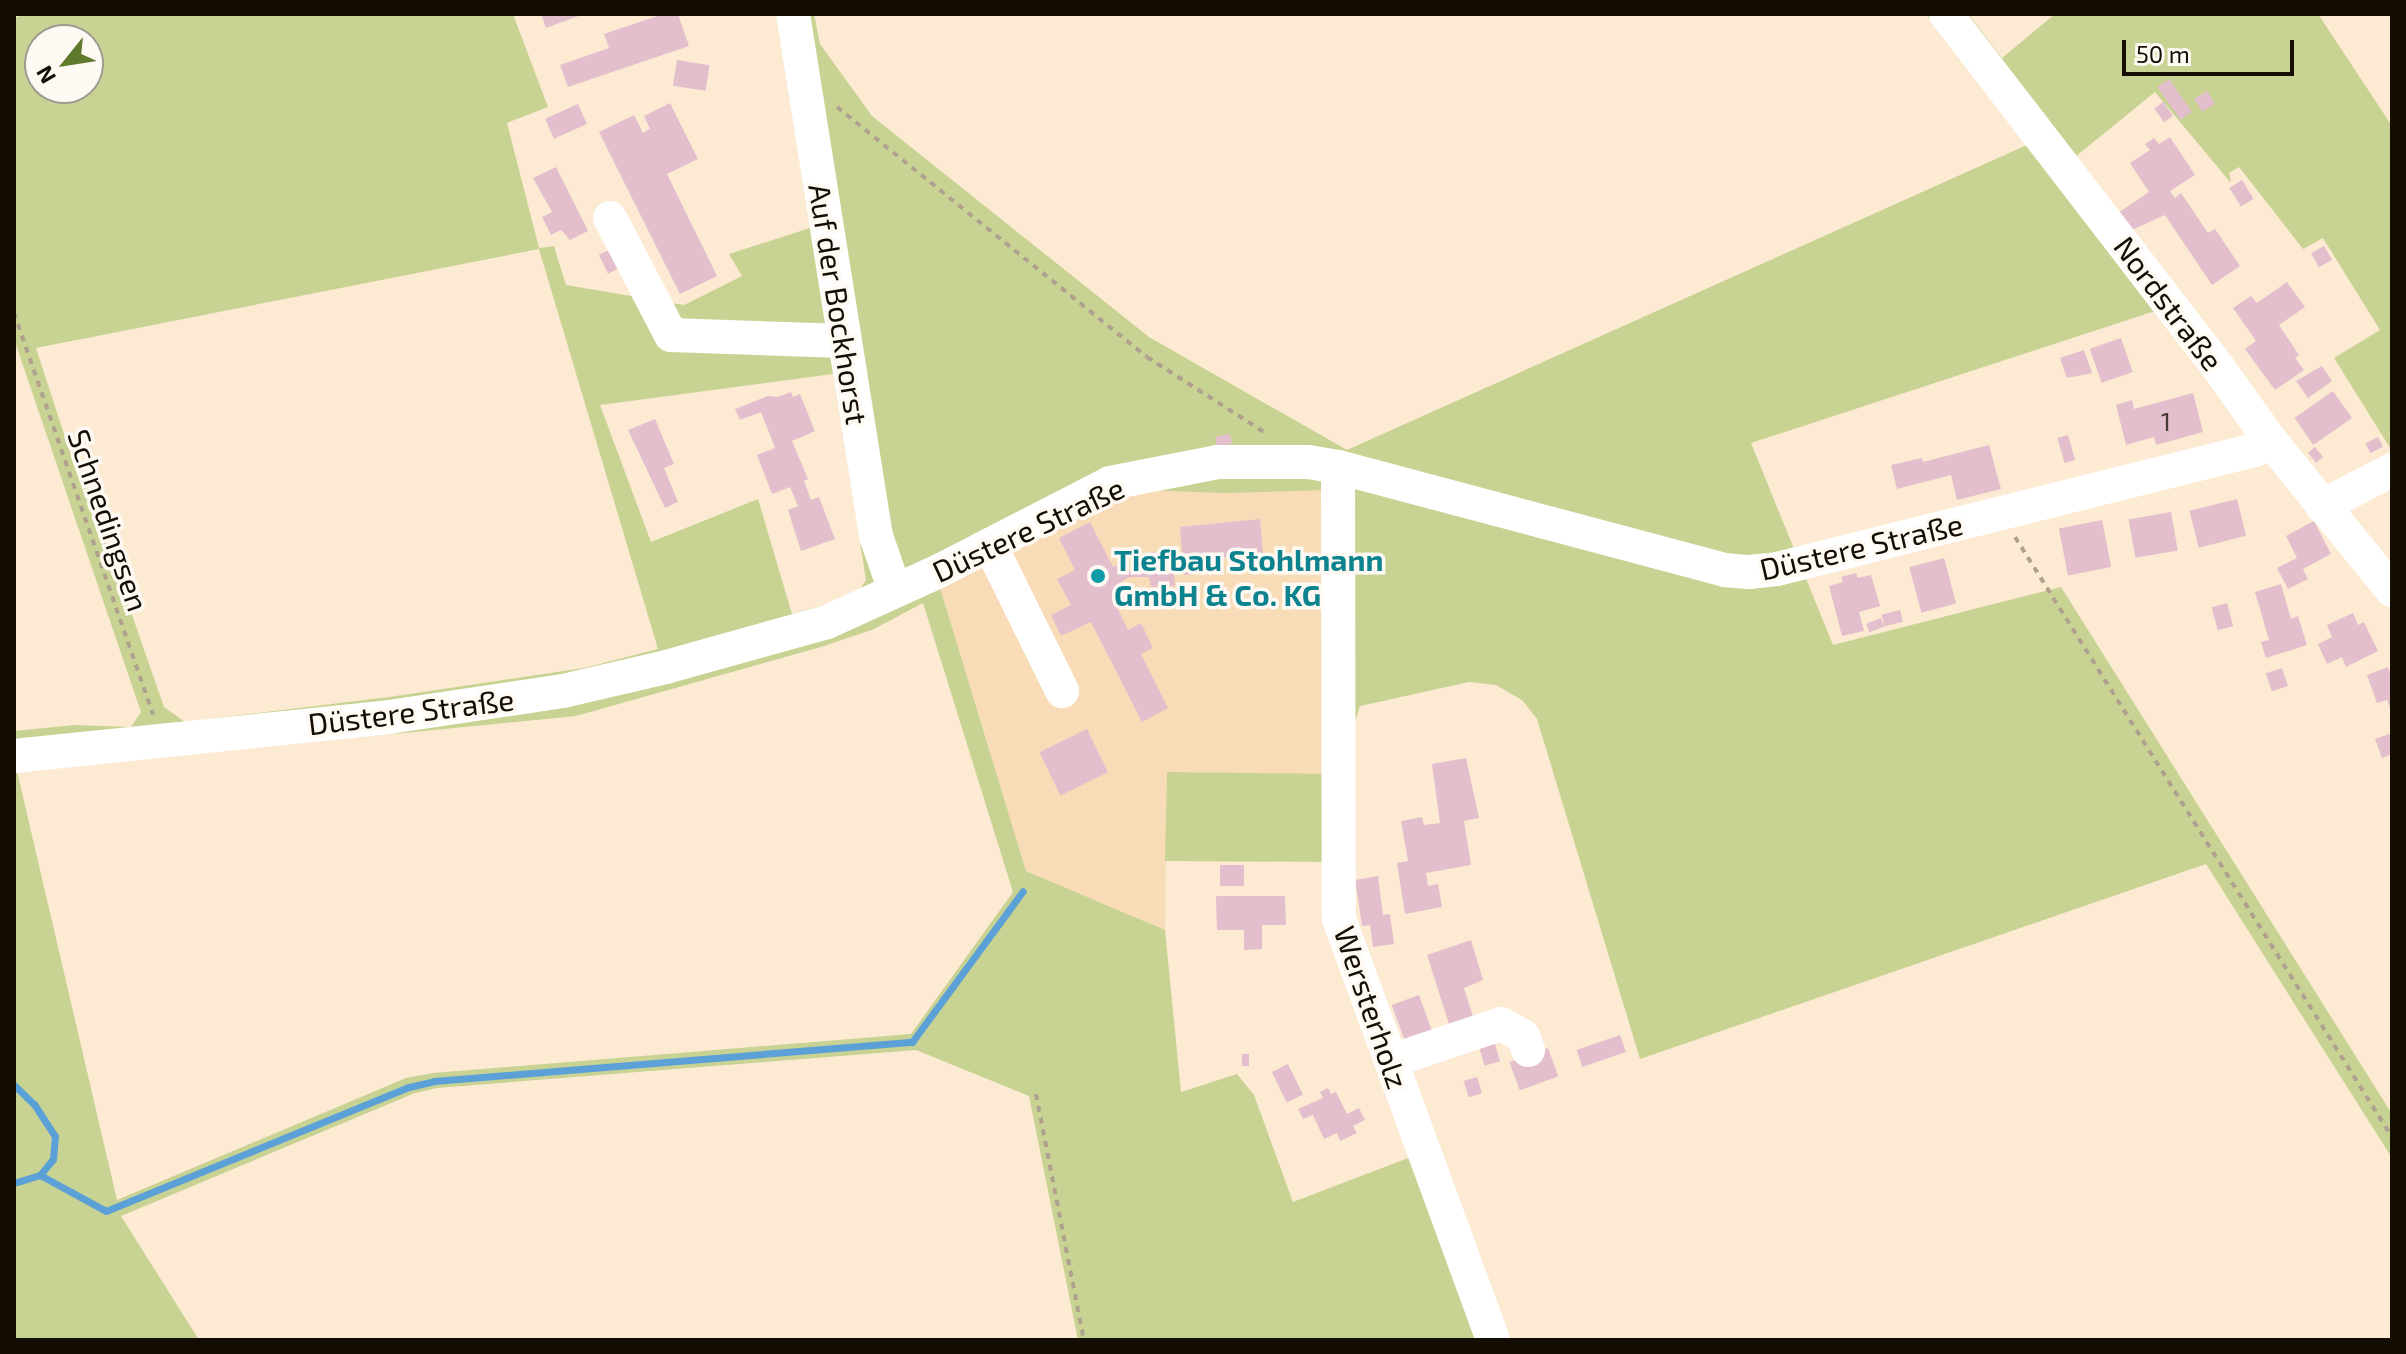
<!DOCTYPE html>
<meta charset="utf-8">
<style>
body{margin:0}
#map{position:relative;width:2406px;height:1354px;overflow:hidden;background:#fcead2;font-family:"Exo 2",sans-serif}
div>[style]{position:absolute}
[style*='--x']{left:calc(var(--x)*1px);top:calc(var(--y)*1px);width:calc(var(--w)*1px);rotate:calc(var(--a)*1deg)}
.built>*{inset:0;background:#f8dcb8}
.green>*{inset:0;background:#c8d293}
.stream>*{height:7px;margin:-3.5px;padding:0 3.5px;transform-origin:3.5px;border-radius:3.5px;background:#5ba0d7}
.building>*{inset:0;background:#e3becd;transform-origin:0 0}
.path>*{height:4px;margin-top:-2px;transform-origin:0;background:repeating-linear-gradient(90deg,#afa18e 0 6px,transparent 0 12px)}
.minor>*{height:34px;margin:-17px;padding:0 17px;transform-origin:17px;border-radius:17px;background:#fff}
.dots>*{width:22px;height:22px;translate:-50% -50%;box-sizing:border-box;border:4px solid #fef9f3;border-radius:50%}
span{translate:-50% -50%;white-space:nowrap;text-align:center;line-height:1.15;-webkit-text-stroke:7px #fef9f3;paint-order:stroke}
.number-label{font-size:26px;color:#483936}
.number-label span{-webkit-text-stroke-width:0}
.street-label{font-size:30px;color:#140d04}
.culture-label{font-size:30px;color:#0d838f;font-weight:700}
.left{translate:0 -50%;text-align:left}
.frame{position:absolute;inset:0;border:16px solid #140d04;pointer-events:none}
.north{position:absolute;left:24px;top:24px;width:80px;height:80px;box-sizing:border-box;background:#fef9f3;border:2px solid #a09b93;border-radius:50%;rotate:240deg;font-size:22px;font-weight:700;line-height:32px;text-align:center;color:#140d04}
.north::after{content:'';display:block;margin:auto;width:28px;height:36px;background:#5f792d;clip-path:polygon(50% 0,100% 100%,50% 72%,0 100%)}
.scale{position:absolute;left:2122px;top:40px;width:172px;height:36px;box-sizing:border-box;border:4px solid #140d04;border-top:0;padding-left:10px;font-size:24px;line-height:28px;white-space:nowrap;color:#140d04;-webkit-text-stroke:6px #fef9f3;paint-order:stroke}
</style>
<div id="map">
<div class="built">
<i style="clip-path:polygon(1110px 489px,1329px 490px,1338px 775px,1167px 772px,1165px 930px,1026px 871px,941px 591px,941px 575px)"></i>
</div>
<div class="green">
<i style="clip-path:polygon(evenodd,26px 14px,513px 14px,548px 107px,507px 123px,539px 248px,554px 246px,566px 285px,684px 305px,742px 276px,729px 254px,810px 228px,776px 14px,814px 14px,820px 44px,872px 116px,1149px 337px,1347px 450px,2027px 145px,1926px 14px,1968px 14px,2002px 58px,2055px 14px,2318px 14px,2392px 126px,2392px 451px,2334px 358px,2380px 330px,2323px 238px,2303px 249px,2239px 167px,2229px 173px,2231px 183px,2155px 92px,2075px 157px,2155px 311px,1751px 443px,1833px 645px,2061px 587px,2392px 1114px,2392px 1158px,2206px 864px,1640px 1059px,1537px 719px,1522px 700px,1496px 685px,1469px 682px,1360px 706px,1338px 775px,1334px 862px,1165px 861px,1167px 772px,1338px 774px,1329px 490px,1225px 493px,1111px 489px,941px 575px,941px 591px,1026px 871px,1165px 930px,1181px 1092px,1237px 1074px,1254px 1095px,1293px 1202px,1416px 1155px,1507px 1340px,1078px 1340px,1029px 1096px,916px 1050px,437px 1088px,415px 1093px,121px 1216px,199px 1340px,14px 1340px,14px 731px,75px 725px,131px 727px,141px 712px,14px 339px,14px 18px,26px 14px,40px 40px,88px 40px,88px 88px,40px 88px,40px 40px,26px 14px,539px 249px,658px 649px,584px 668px,389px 697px,185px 722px,164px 707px,83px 474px,77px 474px,36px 348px,539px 249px,26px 14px,833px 374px,866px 580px,856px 596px,792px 614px,758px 499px,651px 542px,600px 405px,833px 374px,26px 14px,923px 603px,1013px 892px,911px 1034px,433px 1073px,406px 1078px,117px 1200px,17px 771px,576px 716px,821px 647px,874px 629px,923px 603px)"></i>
</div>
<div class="stream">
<i style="--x:14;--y:1085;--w:28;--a:44"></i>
<i style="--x:34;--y:1104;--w:38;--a:57"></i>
<i style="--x:55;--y:1136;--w:23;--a:95"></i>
<i style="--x:53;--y:1159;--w:21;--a:129"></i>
<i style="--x:40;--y:1175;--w:27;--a:163"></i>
<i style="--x:40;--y:1175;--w:75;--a:28.6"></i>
<i style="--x:106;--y:1211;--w:327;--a:-22.3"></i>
<i style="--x:409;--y:1087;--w:26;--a:-13"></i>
<i style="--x:434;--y:1081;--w:480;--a:-4.7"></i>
<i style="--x:912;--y:1042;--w:187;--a:-53.7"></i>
</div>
<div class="building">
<i style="clip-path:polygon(541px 14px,584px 14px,546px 28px)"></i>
<i style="clip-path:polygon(663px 14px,678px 14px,689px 46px,568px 87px,560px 65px,609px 48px,604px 34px)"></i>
<i style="left:677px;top:60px;width:33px;height:26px;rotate:9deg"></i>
<i style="left:2169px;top:79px;width:40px;height:14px;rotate:55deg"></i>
<i style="left:2207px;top:91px;width:15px;height:15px;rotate:58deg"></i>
<i style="left:2163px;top:102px;width:17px;height:11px;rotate:54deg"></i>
<i style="clip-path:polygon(670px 103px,698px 159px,667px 174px,717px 276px,680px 294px,599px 132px,634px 115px,643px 133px,650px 129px,644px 116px)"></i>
<i style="left:578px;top:104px;width:22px;height:36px;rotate:66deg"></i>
<i style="clip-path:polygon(2170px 137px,2195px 175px,2170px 191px,2175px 198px,2181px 193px,2208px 233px,2215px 229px,2240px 266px,2212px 285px,2165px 215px,2132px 230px,2118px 213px,2149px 192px,2130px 163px,2150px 150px,2145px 144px,2154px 138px,2159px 144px)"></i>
<i style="clip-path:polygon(556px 167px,588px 231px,570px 240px,561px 230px,551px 235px,542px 217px,552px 212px,533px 178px)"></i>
<i style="left:2242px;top:180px;width:22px;height:15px;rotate:58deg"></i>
<i style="left:2324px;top:246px;width:16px;height:15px;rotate:60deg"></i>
<i style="left:609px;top:250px;width:21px;height:11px;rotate:65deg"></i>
<i style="clip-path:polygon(2287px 282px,2305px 307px,2279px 325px,2299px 355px,2295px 358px,2304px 370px,2275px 390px,2245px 349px,2256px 341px,2233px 308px,2251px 296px,2257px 303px)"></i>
<i style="left:2121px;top:338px;width:36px;height:33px;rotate:71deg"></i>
<i style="clip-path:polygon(2084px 350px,2092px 373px,2067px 378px,2060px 358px)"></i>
<i style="clip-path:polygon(2322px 366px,2332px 381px,2308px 398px,2296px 381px)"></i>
<i style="left:2333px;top:391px;width:33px;height:47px;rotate:55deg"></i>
<i style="clip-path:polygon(791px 392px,793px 397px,800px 394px,815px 431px,792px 441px,808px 479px,804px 481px,811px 500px,819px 497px,835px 539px,801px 551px,788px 510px,798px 506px,790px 487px,772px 494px,757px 455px,775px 448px,761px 412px,740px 420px,735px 409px,768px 396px,778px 397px)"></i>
<i style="clip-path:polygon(2193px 393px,2203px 432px,2156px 445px,2154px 437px,2126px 445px,2116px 405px,2132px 400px,2134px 409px)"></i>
<i style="clip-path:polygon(655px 419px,674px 464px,664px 468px,678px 502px,665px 508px,628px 430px)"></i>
<i style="left:1230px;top:434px;width:10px;height:15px;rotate:79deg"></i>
<i style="left:2068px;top:435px;width:26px;height:11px;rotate:74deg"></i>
<i style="left:2378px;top:437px;width:11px;height:14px;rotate:63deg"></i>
<i style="clip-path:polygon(1989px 445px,2001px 489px,1957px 500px,1951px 475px,1897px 489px,1891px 465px,1922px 458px,1923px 462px)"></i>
<i style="left:2315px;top:447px;width:13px;height:9px;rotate:51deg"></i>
<i style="left:2237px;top:499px;width:38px;height:49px;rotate:76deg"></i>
<i style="left:2171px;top:512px;width:39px;height:43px;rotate:80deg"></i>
<i style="clip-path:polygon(1260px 519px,1263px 554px,1215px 558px,1216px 572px,1184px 575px,1180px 527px)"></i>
<i style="left:2102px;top:520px;width:48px;height:44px;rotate:79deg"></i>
<i style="clip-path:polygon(2314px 521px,2331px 554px,2303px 569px,2308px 579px,2288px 589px,2277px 568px,2297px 558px,2286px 536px)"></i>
<i style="clip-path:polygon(1090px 522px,1113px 567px,1124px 562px,1129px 571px,1149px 570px,1148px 553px,1172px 551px,1175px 586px,1151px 587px,1149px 577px,1130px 577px,1121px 582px,1131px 602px,1118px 609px,1128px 630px,1141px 623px,1153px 648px,1141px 654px,1168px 708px,1142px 722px,1091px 622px,1061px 636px,1051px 615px,1071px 605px,1057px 579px,1075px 570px,1059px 538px)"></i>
<i style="left:1944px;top:558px;width:47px;height:36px;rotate:75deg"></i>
<i style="clip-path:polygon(1856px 573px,1858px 578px,1871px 575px,1880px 606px,1859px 612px,1864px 631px,1842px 636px,1829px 586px,1843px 582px,1841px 577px)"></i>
<i style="clip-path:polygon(2281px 584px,2291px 619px,2298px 616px,2307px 645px,2266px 658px,2261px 642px,2269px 640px,2255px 592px)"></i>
<i style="left:2227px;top:603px;width:24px;height:16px;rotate:75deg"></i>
<i style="left:1900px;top:610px;width:12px;height:19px;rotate:76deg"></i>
<i style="clip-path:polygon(2353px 613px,2358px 625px,2364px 622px,2378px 651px,2346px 667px,2342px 657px,2327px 664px,2318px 644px,2332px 637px,2327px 625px)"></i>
<i style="left:1881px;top:618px;width:9px;height:16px;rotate:69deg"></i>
<i style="clip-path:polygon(2388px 667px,2392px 678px,2392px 713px,2387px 700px,2377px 703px,2367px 675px)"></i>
<i style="left:2282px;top:668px;width:19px;height:17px;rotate:72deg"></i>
<i style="left:1087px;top:729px;width:48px;height:53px;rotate:64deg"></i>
<i style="clip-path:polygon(2392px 733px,2392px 754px,2382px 758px,2375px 739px)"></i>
<i style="clip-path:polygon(1466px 758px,1479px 818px,1464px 821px,1471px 865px,1426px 873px,1428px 886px,1438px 884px,1442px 907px,1405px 914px,1397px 863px,1408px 861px,1401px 821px,1422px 817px,1424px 825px,1440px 823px,1432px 764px)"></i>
<i style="left:1244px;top:865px;width:21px;height:24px;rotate:90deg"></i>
<i style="clip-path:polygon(1378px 876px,1383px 915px,1390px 914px,1394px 944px,1373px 947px,1370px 925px,1362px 926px,1355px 880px)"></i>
<i style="clip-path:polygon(1216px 896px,1285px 896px,1286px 925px,1262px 925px,1262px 949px,1244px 950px,1244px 930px,1217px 930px)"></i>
<i style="clip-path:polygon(1471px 940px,1483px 980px,1464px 988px,1475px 1023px,1451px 1030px,1427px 955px)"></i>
<i style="left:1419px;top:995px;width:44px;height:29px;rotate:70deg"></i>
<i style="left:1620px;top:1035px;width:18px;height:46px;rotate:71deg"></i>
<i style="left:1495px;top:1044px;width:18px;height:16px;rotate:74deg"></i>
<i style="left:1548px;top:1048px;width:30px;height:41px;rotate:70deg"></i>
<i style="left:1242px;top:1054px;width:7px;height:12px"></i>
<i style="left:1288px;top:1064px;width:34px;height:18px;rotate:64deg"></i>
<i style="left:1477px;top:1077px;width:17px;height:14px;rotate:73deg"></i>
<i style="clip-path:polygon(1328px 1088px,1331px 1094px,1336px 1092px,1347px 1114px,1359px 1108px,1365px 1120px,1353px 1126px,1357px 1133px,1340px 1141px,1337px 1133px,1324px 1139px,1313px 1115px,1303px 1119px,1298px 1109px,1323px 1098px,1320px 1092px)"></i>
</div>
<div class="path">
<i style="--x:837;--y:107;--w:398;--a:38.9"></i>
<i style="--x:1147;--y:357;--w:141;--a:32.6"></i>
<i style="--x:14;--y:313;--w:425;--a:70.9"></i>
<i style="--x:2015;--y:537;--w:709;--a:57.86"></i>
<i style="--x:1036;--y:1094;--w:251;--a:79"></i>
</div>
<div class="minor">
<i style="--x:793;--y:14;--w:529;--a:80.97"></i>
<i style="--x:876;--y:536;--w:58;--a:70.9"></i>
<i style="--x:1946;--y:14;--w:446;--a:52.4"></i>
<i style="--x:2218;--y:367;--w:90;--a:54.5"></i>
<i style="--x:2270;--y:440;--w:193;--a:50.9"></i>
<i style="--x:610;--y:218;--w:132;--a:62.5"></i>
<i style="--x:671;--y:335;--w:173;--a:2"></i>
<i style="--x:1338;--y:467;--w:452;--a:89.9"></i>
<i style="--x:1339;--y:919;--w:448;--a:69.9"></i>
<i style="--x:2322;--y:506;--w:79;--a:-27.2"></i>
<i style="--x:990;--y:545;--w:163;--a:63.7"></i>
<i style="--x:14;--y:756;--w:377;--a:-5.9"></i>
<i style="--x:389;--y:717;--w:176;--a:-8.5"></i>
<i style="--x:563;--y:691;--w:106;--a:-13.1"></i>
<i style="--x:666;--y:667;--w:167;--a:-15.6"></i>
<i style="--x:827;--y:622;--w:125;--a:-24.5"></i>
<i style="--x:941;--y:570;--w:190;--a:-27.2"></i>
<i style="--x:1110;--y:483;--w:110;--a:-11"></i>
<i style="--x:1218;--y:462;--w:90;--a:0"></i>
<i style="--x:1308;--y:462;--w:30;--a:9"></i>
<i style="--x:1338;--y:467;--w:400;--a:14.9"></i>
<i style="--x:1724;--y:570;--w:25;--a:5"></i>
<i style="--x:1749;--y:572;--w:28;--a:-6"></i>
<i style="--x:1777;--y:569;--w:493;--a:-14"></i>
<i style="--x:2255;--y:450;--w:18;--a:-34"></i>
<i style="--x:1391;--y:1061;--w:116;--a:-18.6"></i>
<i style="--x:1501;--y:1024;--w:25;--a:29"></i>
<i style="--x:1523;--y:1036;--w:15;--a:70"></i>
</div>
<div class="dots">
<i style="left:1098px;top:576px;background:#0f9aa8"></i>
</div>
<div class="number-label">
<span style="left:2166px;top:421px">1</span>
</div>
<div class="street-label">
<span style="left:2169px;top:303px;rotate:53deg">Nordstraße</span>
<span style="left:839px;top:304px;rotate:81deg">Auf der Bockhorst</span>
<span style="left:109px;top:520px;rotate:71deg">Schnedingsen</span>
<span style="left:1028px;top:529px;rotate:-25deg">Düstere Straße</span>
<span style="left:1861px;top:546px;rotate:-13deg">Düstere Straße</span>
<span style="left:411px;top:711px;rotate:-7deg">Düstere Straße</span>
<span style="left:1372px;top:1007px;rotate:71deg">Wersterholz</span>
</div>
<div class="culture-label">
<span class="left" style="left:1114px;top:576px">Tiefbau Stohlmann<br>GmbH &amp; Co. KG</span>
</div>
<div class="frame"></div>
<div class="north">N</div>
<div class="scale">50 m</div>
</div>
